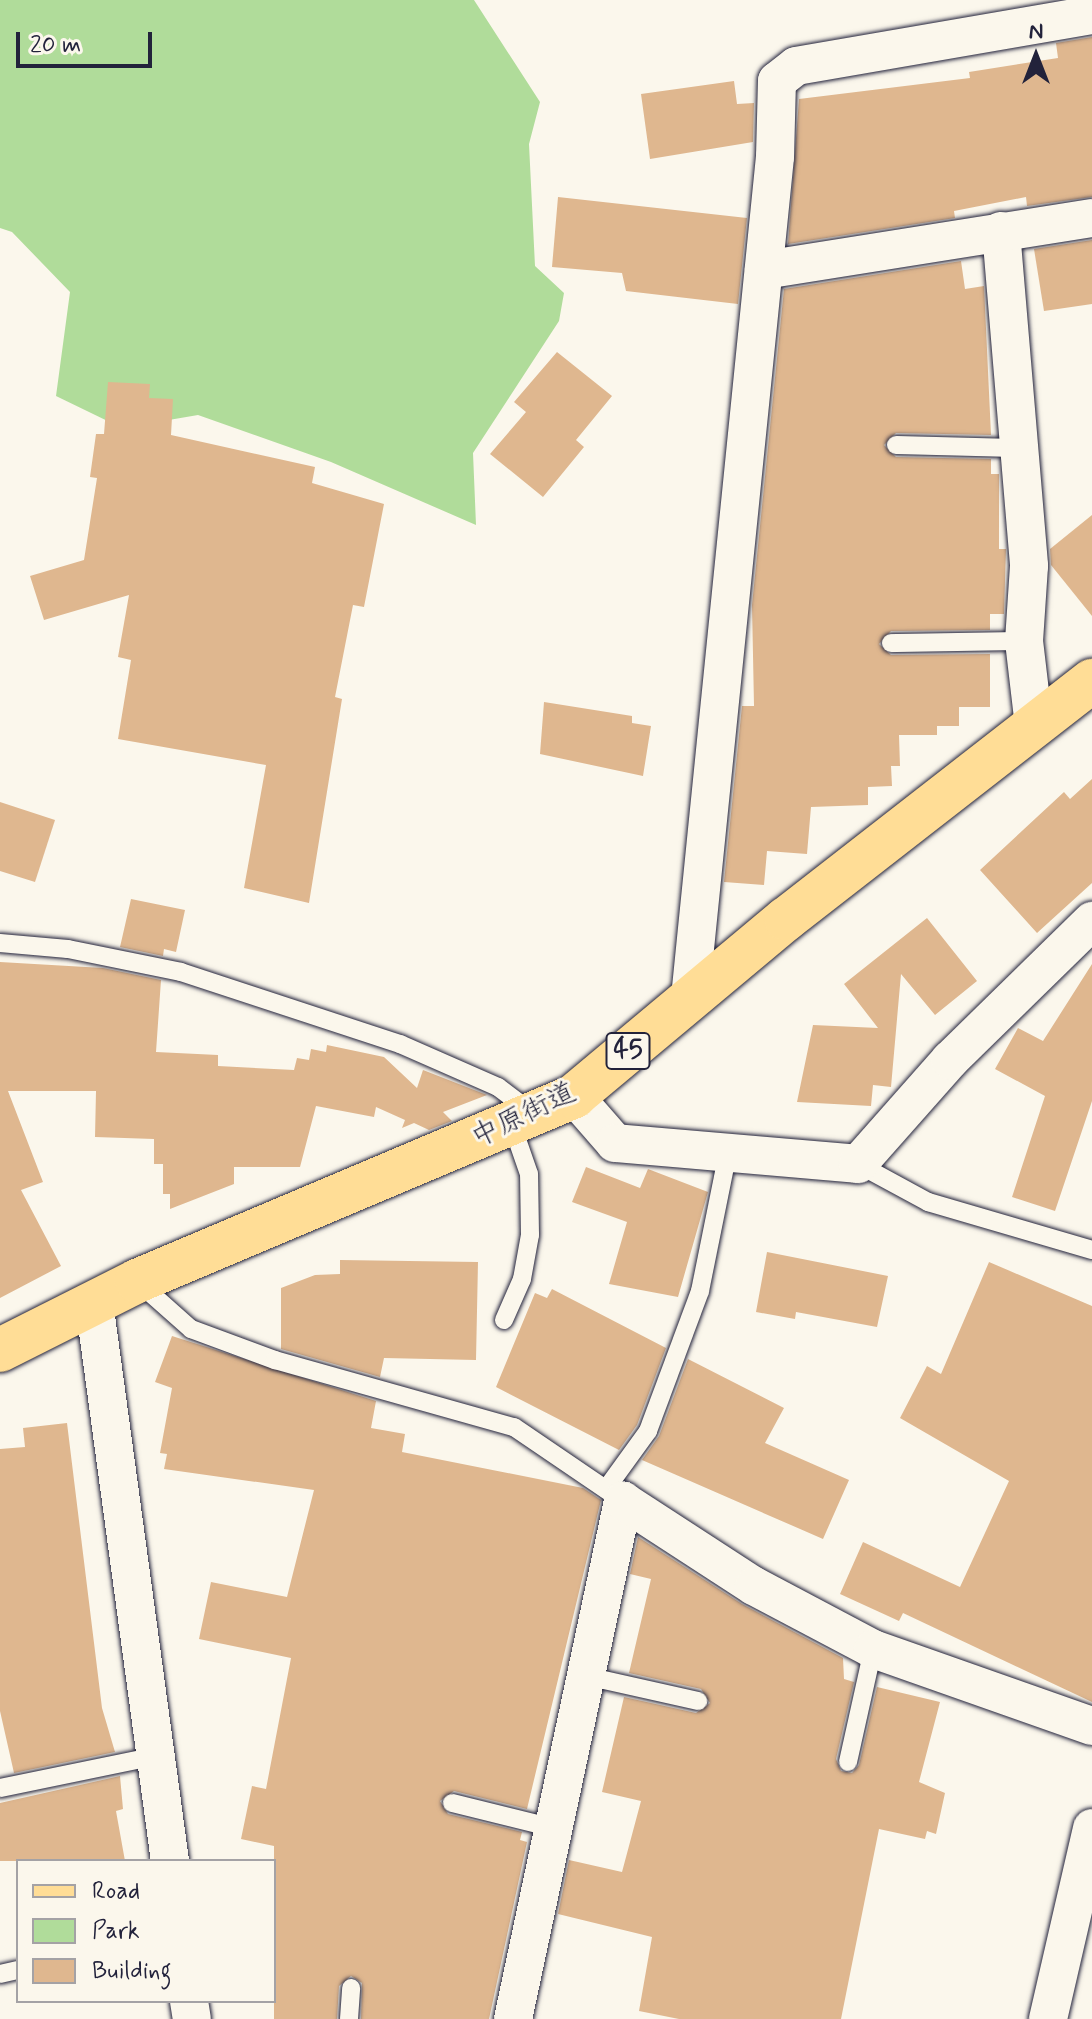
<!DOCTYPE html>
<meta charset="utf-8">
<style>
body{margin:0}
#map{position:relative;width:1092px;height:2019px;overflow:hidden;background:#fbf7ec;font-family:Mynerve,"Klee One",sans-serif}
div>[style]{position:absolute}
[style*='--x']{left:calc(var(--x)*1px);top:calc(var(--y)*1px);width:calc(var(--w)*1px);rotate:calc(var(--a)*1deg)}
.green>*{inset:0;background:#b0dc9a}
.building>*{inset:0;background:#dfb78f}
.roads{filter:drop-shadow(0 0 2px #22223b) drop-shadow(0 0 2px #22223b)}
.service>*{height:18px;margin:-9px;padding:0 9px;transform-origin:9px;border-radius:9px;background:#fbf7ec}
.minor>*{height:38px;margin:-19px;padding:0 19px;transform-origin:19px;border-radius:19px;background:#fbf7ec}
.primary>*{height:44px;margin:-22px;padding:0 22px;transform-origin:22px;border-radius:22px;background:#ffdd96}
span{translate:-50% -50%;white-space:nowrap;text-align:center;line-height:1.15;-webkit-text-stroke:6px #fbf7ec;paint-order:stroke}
.shield-label span{padding:2px 6px;background:#fbf7ec;border:2px solid;border-radius:6px;-webkit-text-stroke-width:0}
.shield-label{font-size:26px;color:#22223b;font-weight:700}
.street-label{font-size:28px;color:#22223b}
.legend{position:absolute;left:16px;top:1859px;width:260px;height:144px;box-sizing:border-box;background:#fbf7ec;border:2px solid #a4a2a5;margin:0;padding:10px 14px;list-style:none;font-size:24px;color:#22223b}
.legend li{display:flex;align-items:center;gap:16px;height:40px}
.legend b{width:40px;border:2px solid #a4a2a5}
.north{position:absolute;left:996px;top:16px;width:80px;height:80px;-webkit-text-stroke:6px #fbf7ec;paint-order:stroke;rotate:0deg;font-size:22px;font-weight:700;line-height:32px;text-align:center;color:#22223b}
.north::after{content:'';display:block;margin:auto;width:28px;height:36px;background:#22223b;clip-path:polygon(50% 0,100% 100%,50% 72%,0 100%)}
.scale{position:absolute;left:16px;top:32px;width:136px;height:36px;box-sizing:border-box;border:4px solid #22223b;border-top:0;padding-left:10px;font-size:24px;line-height:28px;white-space:nowrap;color:#22223b;-webkit-text-stroke:6px #fbf7ec;paint-order:stroke}
</style>
<div id="map">
<div class="green">
<i style="clip-path:polygon(0 0,474px 0,540px 102px,529px 144px,535px 266px,564px 293px,559px 321px,473px 453px,476px 525px,331px 462px,198px 415px,122px 428px,56px 396px,70px 292px,12px 232px,0 228px)"></i>
</div>
<div class="building">
<i style="clip-path:polygon(1092px 37px,1092px 197px,1027px 206px,1026px 197px,954px 211px,955px 218px,788px 244px,799px 99px,970px 78px,969px 72px,1058px 58px,1056px 43px)"></i>
<i style="clip-path:polygon(734px 81px,737px 104px,754px 103px,753px 142px,650px 159px,641px 94px)"></i>
<i style="clip-path:polygon(558px 197px,747px 218px,738px 304px,626px 291px,622px 273px,552px 267px)"></i>
<i style="clip-path:polygon(1092px 240px,1092px 304px,1044px 311px,1034px 249px)"></i>
<i style="clip-path:polygon(961px 261px,965px 289px,984px 286px,991px 435px,896px 433px,884px 445px,896px 457px,991px 459px,991px 474px,999px 474px,999px 549px,1006px 549px,1004px 614px,990px 614px,990px 630px,891px 631px,879px 644px,891px 655px,990px 654px,990px 707px,959px 707px,959px 726px,937px 726px,937px 735px,899px 735px,900px 766px,891px 766px,892px 786px,868px 787px,868px 805px,811px 807px,807px 854px,767px 851px,764px 885px,724px 882px,742px 706px,754px 706px,752px 605px,784px 289px)"></i>
<i style="clip-path:polygon(557px 352px,612px 396px,576px 440px,584px 447px,543px 497px,490px 454px,526px 412px,514px 402px)"></i>
<i style="clip-path:polygon(108px 382px,150px 384px,149px 398px,173px 399px,171px 435px,315px 467px,312px 483px,384px 504px,364px 607px,353px 605px,335px 697px,342px 699px,309px 903px,244px 888px,266px 765px,118px 739px,131px 660px,118px 657px,129px 595px,44px 620px,30px 576px,84px 560px,97px 478px,90px 477px,96px 434px,104px 434px)"></i>
<i style="clip-path:polygon(1092px 515px,1092px 616px,1051px 565px,1050px 549px)"></i>
<i style="clip-path:polygon(544px 702px,632px 716px,632px 723px,651px 726px,643px 776px,540px 754px)"></i>
<i style="clip-path:polygon(1092px 779px,1092px 883px,1037px 933px,980px 870px,1064px 792px,1070px 799px)"></i>
<i style="clip-path:polygon(0 802px,55px 820px,35px 882px,0 871px)"></i>
<i style="clip-path:polygon(131px 899px,185px 910px,176px 952px,164px 949px,163px 956px,120px 947px)"></i>
<i style="clip-path:polygon(927px 918px,977px 981px,935px 1015px,901px 974px,891px 1087px,873px 1085px,871px 1106px,797px 1102px,813px 1025px,878px 1028px,844px 984px)"></i>
<i style="clip-path:polygon(0 962px,103px 968px,161px 980px,156px 1052px,218px 1055px,218px 1066px,294px 1070px,297px 1058px,309px 1060px,311px 1049px,326px 1052px,327px 1045px,384px 1057px,417px 1088px,423px 1070px,487px 1095px,443px 1112px,452px 1121px,429px 1130px,414px 1123px,402px 1128px,405px 1120px,376px 1107px,374px 1117px,316px 1106px,300px 1167px,234px 1167px,234px 1184px,170px 1209px,170px 1194px,163px 1194px,163px 1164px,154px 1164px,154px 1139px,95px 1137px,96px 1091px,8px 1091px,43px 1182px,21px 1190px,61px 1266px,0 1298px)"></i>
<i style="clip-path:polygon(1092px 964px,1092px 1101px,1055px 1211px,1012px 1197px,1045px 1096px,995px 1069px,1018px 1028px,1043px 1041px)"></i>
<i style="clip-path:polygon(586px 1167px,640px 1188px,648px 1169px,708px 1192px,678px 1297px,609px 1284px,627px 1222px,572px 1202px)"></i>
<i style="clip-path:polygon(767px 1252px,888px 1276px,877px 1327px,796px 1312px,795px 1319px,756px 1312px)"></i>
<i style="clip-path:polygon(340px 1260px,478px 1262px,476px 1360px,384px 1358px,380px 1377px,281px 1349px,281px 1288px,315px 1275px,340px 1274px)"></i>
<i style="clip-path:polygon(989px 1262px,1092px 1306px,1092px 1702px,903px 1613px,899px 1621px,840px 1594px,863px 1542px,960px 1587px,1009px 1481px,900px 1418px,927px 1366px,941px 1374px)"></i>
<i style="clip-path:polygon(552px 1289px,666px 1348px,637px 1425px,619px 1450px,496px 1387px,535px 1293px,547px 1298px)"></i>
<i style="clip-path:polygon(172px 1336px,376px 1401px,371px 1428px,405px 1434px,402px 1452px,583px 1488px,601px 1500px,527px 1809px,454px 1791px,440px 1801px,448px 1814px,522px 1832px,520px 1840px,527px 1842px,489px 2019px,361px 2019px,362px 1983px,351px 1976px,339px 1986px,337px 2019px,274px 2019px,274px 1846px,241px 1839px,252px 1786px,266px 1789px,291px 1658px,199px 1639px,211px 1582px,287px 1597px,314px 1490px,164px 1469px,167px 1454px,160px 1453px,172px 1388px,155px 1382px)"></i>
<i style="clip-path:polygon(688px 1359px,784px 1408px,765px 1443px,849px 1480px,823px 1539px,642px 1460px,659px 1436px)"></i>
<i style="clip-path:polygon(67px 1423px,102px 1708px,115px 1752px,14px 1773px,0 1711px,0 1449px,25px 1447px,23px 1428px)"></i>
<i style="clip-path:polygon(638px 1537px,742px 1604px,843px 1658px,844px 1679px,854px 1682px,836px 1759px,841px 1771px,852px 1773px,859px 1765px,877px 1687px,940px 1702px,919px 1782px,945px 1793px,936px 1834px,927px 1831px,925px 1839px,879px 1829px,841px 2019px,679px 2019px,639px 2011px,652px 1937px,558px 1914px,569px 1860px,622px 1872px,641px 1801px,602px 1792px,624px 1697px,696px 1713px,710px 1703px,701px 1689px,629px 1673px,651px 1579px,630px 1574px)"></i>
<i style="clip-path:polygon(120px 1776px,123px 1809px,116px 1811px,125px 1861px,0 1861px,0 1803px)"></i>
</div>
<div class="roads">
<div class="service">
<i style="--x:896;--y:445;--w:120;--a:1.4"></i>
<i style="--x:891;--y:643;--w:133;--a:-0.9"></i>
<i style="--x:0;--y:943;--w:68;--a:5"></i>
<i style="--x:68;--y:949;--w:115;--a:11.5"></i>
<i style="--x:181;--y:972;--w:231;--a:18.2"></i>
<i style="--x:400;--y:1044;--w:107;--a:23.7"></i>
<i style="--x:498;--y:1087;--w:40;--a:37"></i>
<i style="--x:858;--y:1164;--w:80;--a:28.5"></i>
<i style="--x:928;--y:1202;--w:171;--a:16.3"></i>
<i style="--x:138;--y:1282;--w:71;--a:41.6"></i>
<i style="--x:191;--y:1329;--w:90;--a:20.3"></i>
<i style="--x:275;--y:1360;--w:248;--a:15.7"></i>
<i style="--x:514;--y:1427;--w:132;--a:34.2"></i>
<i style="--x:504;--y:1320;--w:45;--a:-66.3"></i>
<i style="--x:522;--y:1279;--w:45;--a:-79.7"></i>
<i style="--x:530;--y:1235;--w:61;--a:-90.9"></i>
<i style="--x:529;--y:1174;--w:52;--a:-109.1"></i>
<i style="--x:606;--y:1489;--w:72;--a:-54.1"></i>
<i style="--x:648;--y:1431;--w:149;--a:-69.6"></i>
<i style="--x:700;--y:1291;--w:142;--a:-78.6"></i>
<i style="--x:586;--y:1676;--w:115;--a:12.6"></i>
<i style="--x:848;--y:1762;--w:116;--a:-77.5"></i>
<i style="--x:0;--y:1788;--w:159;--a:-11.6"></i>
<i style="--x:452;--y:1803;--w:105;--a:13.8"></i>
<i style="--x:0;--y:1974;--w:18;--a:-13"></i>
<i style="--x:349;--y:2019;--w:31;--a:-86"></i>
</div>
<div class="minor">
<i style="--x:1001;--y:231;--w:336;--a:85.2"></i>
<i style="--x:1029;--y:566;--w:75;--a:93.8"></i>
<i style="--x:1024;--y:641;--w:86;--a:83.3"></i>
<i style="--x:764;--y:270;--w:332;--a:-9"></i>
<i style="--x:690;--y:998;--w:845;--a:-84.23"></i>
<i style="--x:775;--y:157;--w:76;--a:-88.5"></i>
<i style="--x:777;--y:81;--w:24;--a:-38"></i>
<i style="--x:796;--y:66;--w:300;--a:-9.8"></i>
<i style="--x:574;--y:1096;--w:62;--a:48.9"></i>
<i style="--x:615;--y:1143;--w:244;--a:4.9"></i>
<i style="--x:858;--y:1164;--w:139;--a:-48.5"></i>
<i style="--x:950;--y:1060;--w:199;--a:-44.4"></i>
<i style="--x:94;--y:1302;--w:564;--a:82.26"></i>
<i style="--x:189;--y:2001;--w:18;--a:81"></i>
<i style="--x:513;--y:2019;--w:530;--a:-78.01"></i>
<i style="--x:623;--y:1501;--w:156;--a:33"></i>
<i style="--x:754;--y:1586;--w:135;--a:27.9"></i>
<i style="--x:873;--y:1649;--w:232;--a:19.4"></i>
<i style="--x:1048;--y:2019;--w:196;--a:-77"></i>
</div>
<div class="primary">
<i style="--x:0;--y:1350;--w:153;--a:-26.7"></i>
<i style="--x:137;--y:1281;--w:475;--a:-22.9"></i>
<i style="--x:574;--y:1096;--w:276;--a:-39.9"></i>
<i style="--x:786;--y:919;--w:388;--a:-37.9"></i>
</div>
</div>
<div class="shield-label">
<span style="left:628px;top:1051px">45</span>
</div>
<div class="street-label">
<span style="left:524px;top:1116px;rotate:-26deg">中原街道</span>
</div>
<ul class="legend">
<li><b style="height:10px;background:#ffdd96"></b>Road</li>
<li><b style="height:22px;background:#b0dc9a"></b>Park</li>
<li><b style="height:22px;background:#dfb78f"></b>Building</li>
</ul>
<div class="north">N</div>
<div class="scale">20 m</div>
</div>
